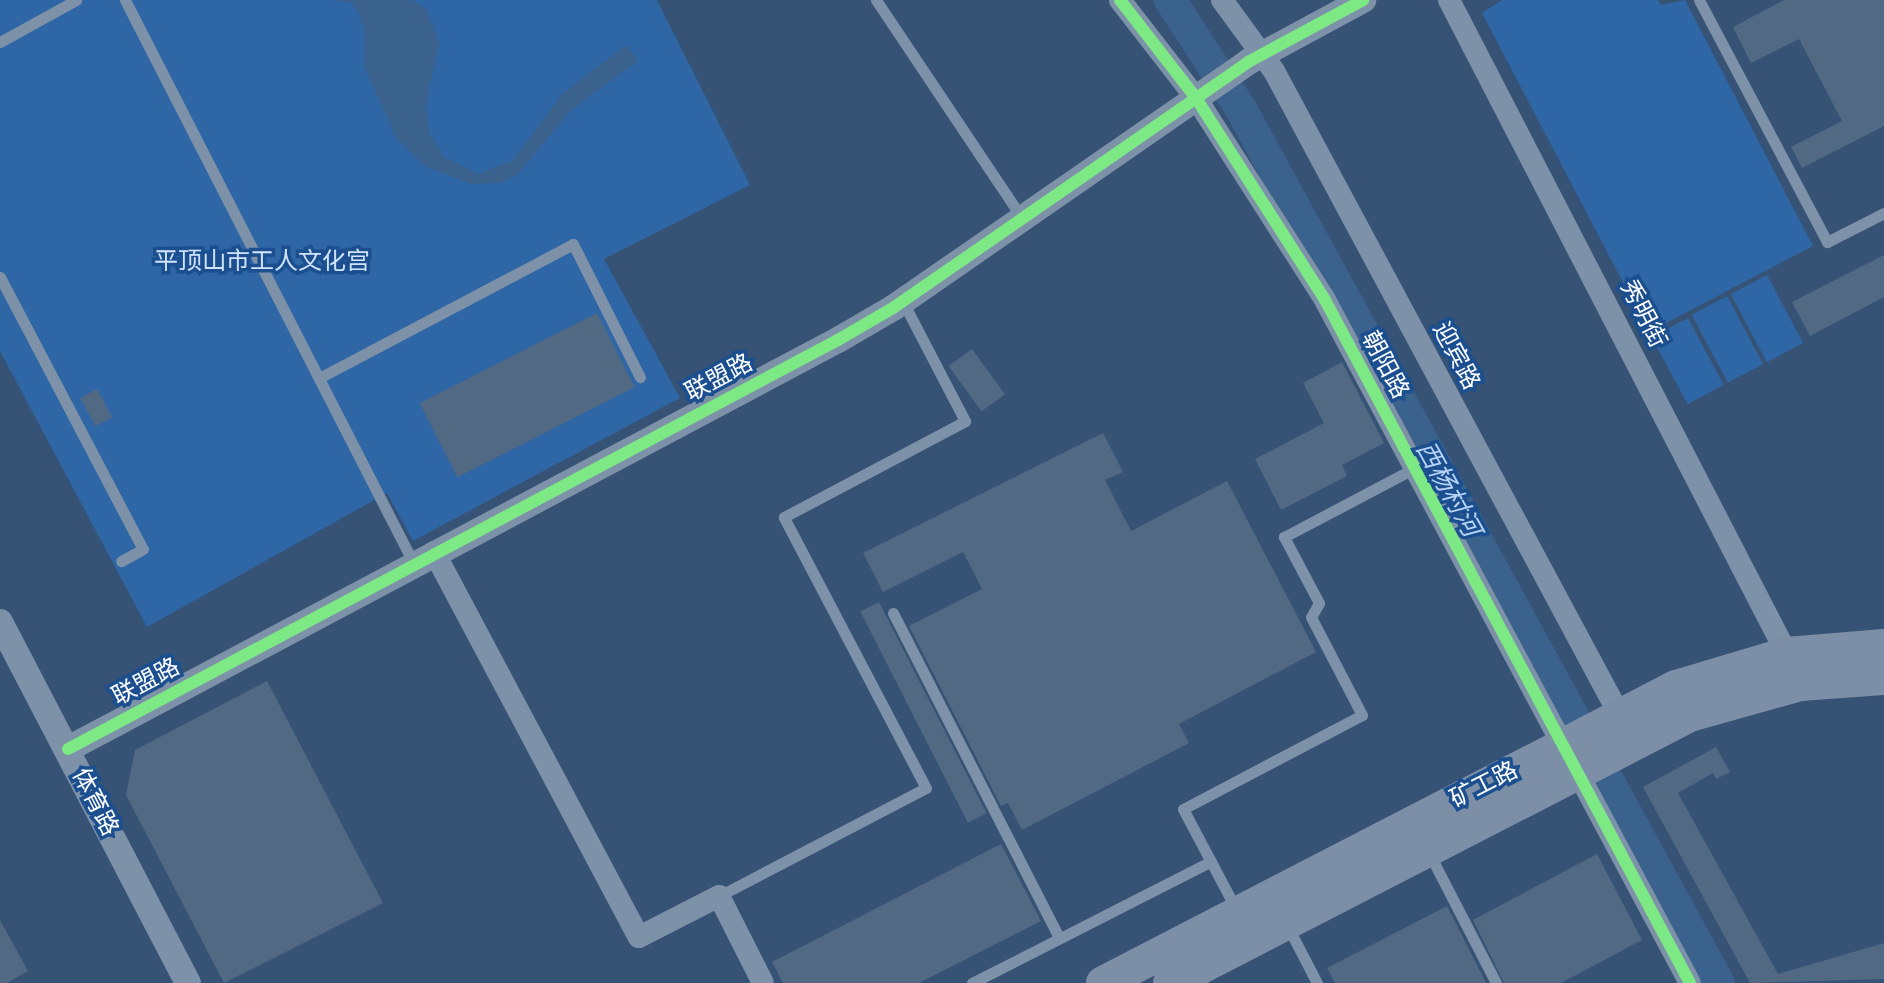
<!DOCTYPE html>
<meta charset="utf-8">
<style>
body{margin:0}
#map{position:relative;width:1884px;height:983px;overflow:hidden;background:#365274;font-family:"Work Sans","Noto Sans SC",sans-serif}
div>[style]{position:absolute}
[style*='--x']{left:calc(var(--x)*1px);top:calc(var(--y)*1px);width:calc(var(--w)*1px);rotate:calc(var(--a)*1deg)}
.green>*{inset:0;background:#2f66a5;transform-origin:0 0}
.water>*{inset:0;background:#3b618d}
.river>*{height:32px;margin:-16px;padding:0 16px;transform-origin:16px;border-radius:16px;background:#3b618d}
.building>*{inset:0;background:#526984;transform-origin:0 0}
.service>*{height:11px;margin:-5.5px;padding:0 5.5px;transform-origin:5.5px;border-radius:5.5px;background:#7d92a8}
.minor>*{height:22px;margin:-11px;padding:0 11px;transform-origin:11px;border-radius:11px;background:#7d92a8}
.tertiary>*{height:26px;margin:-13px;padding:0 13px;transform-origin:13px;border-radius:13px;background:#7d92a8}
.primary>*{height:34px;margin:-17px;padding:0 17px;transform-origin:17px;border-radius:17px;background:#7d8ea7}
.cycleway>*{height:12px;margin:-6px;padding:0 6px;transform-origin:6px;border-radius:6px;background:#7ce984}
span{translate:-50% -50%;white-space:nowrap;text-align:center;line-height:1.15;-webkit-text-stroke:7px #1b4f8f;paint-order:stroke}
.park-label{font-size:24px;color:#cfe3fa}
.street-label{font-size:24px;color:#fff}
.water-label{font-size:26px;color:#b5d3f5;font-style:italic}
</style>
<div id="map">
<div class="green">
<i style="clip-path:polygon(0 0,657px 0,750px 185px,604px 259px,680px 398px,413px 541px,387px 493px,147px 627px,0 351px)"></i>
<i style="clip-path:polygon(1502px 0,1658px 0,1661px 5px,1685px 0,1813px 246px,1649px 332px,1482px 13px)"></i>
<i style="left:1767px;top:275px;width:77px;height:41px;rotate:62deg"></i>
<i style="left:1727px;top:296px;width:77px;height:40px;rotate:62deg"></i>
<i style="left:1688px;top:318px;width:76px;height:41px;rotate:62deg"></i>
</div>
<div class="water">
<i style="clip-path:polygon(336px 0,413px 0,426px 9px,439px 42px,426px 105px,430px 134px,444px 157px,477px 174px,512px 161px,562px 94px,626px 45px,638px 61px,572px 109px,517px 175px,499px 183px,471px 184px,425px 166px,397px 139px,365px 69px,365px 31px,358px 12px,351px 3px)"></i>
</div>
<div class="river">
<i style="--x:1170;--y:0;--w:130;--a:56.9"></i>
<i style="--x:1241;--y:109;--w:996;--a:61.33"></i>
</div>
<div class="building">
<i style="clip-path:polygon(1784px 0,1884px 0,1884px 126px,1802px 168px,1791px 147px,1842px 121px,1799px 39px,1751px 63px,1733px 27px)"></i>
<i style="clip-path:polygon(1884px 255px,1884px 297px,1810px 336px,1792px 302px)"></i>
<i style="left:597px;top:313px;width:83px;height:199px;rotate:63deg"></i>
<i style="left:972px;top:349px;width:56px;height:29px;rotate:54deg"></i>
<i style="clip-path:polygon(1342px 362px,1384px 443px,1342px 465px,1347px 476px,1281px 510px,1255px 459px,1324px 423px,1303px 383px)"></i>
<i style="left:97px;top:389px;width:32px;height:19px;rotate:62deg"></i>
<i style="clip-path:polygon(1103px 433px,1123px 472px,1105px 480px,1131px 531px,1227px 481px,1316px 652px,1179px 724px,1189px 743px,1022px 830px,1008px 803px,1001px 806px,909px 626px,982px 589px,963px 552px,883px 592px,863px 553px)"></i>
<i style="left:879px;top:602px;width:237px;height:21px;rotate:63deg"></i>
<i style="clip-path:polygon(267px 681px,383px 903px,224px 983px,126px 795px,135px 750px)"></i>
<i style="clip-path:polygon(1716px 747px,1730px 772px,1716px 779px,1713px 773px,1678px 793px,1778px 974px,1884px 943px,1884px 979px,1750px 983px,1643px 787px)"></i>
<i style="clip-path:polygon(1001px 844px,1041px 921px,919px 983px,783px 983px,772px 962px)"></i>
<i style="clip-path:polygon(1597px 854px,1642px 940px,1561px 983px,1504px 983px,1473px 920px)"></i>
<i style="clip-path:polygon(1447px 906px,1486px 983px,1335px 983px,1327px 968px)"></i>
<i style="clip-path:polygon(0 920px,28px 971px,7px 983px,0 983px)"></i>
</div>
<div class="service">
<i style="--x:125;--y:0;--w:634;--a:62.87"></i>
<i style="--x:876;--y:0;--w:262;--a:56.2"></i>
<i style="--x:1699;--y:0;--w:274;--a:62.1"></i>
<i style="--x:1827;--y:242;--w:64;--a:-27"></i>
<i style="--x:0;--y:42;--w:87;--a:-28.9"></i>
<i style="--x:0;--y:277;--w:307;--a:62.3"></i>
<i style="--x:143;--y:549;--w:25;--a:151"></i>
<i style="--x:319;--y:378;--w:287;--a:-27.8"></i>
<i style="--x:573;--y:244;--w:149;--a:63.3"></i>
<i style="--x:893;--y:613;--w:365;--a:62.9"></i>
<i style="--x:1429;--y:853;--w:146;--a:62.7"></i>
<i style="--x:719;--y:896;--w:233;--a:-27.6"></i>
<i style="--x:926;--y:788;--w:306;--a:-117.7"></i>
<i style="--x:784;--y:517;--w:205;--a:-27.9"></i>
<i style="--x:965;--y:421;--w:134;--a:-117.5"></i>
<i style="--x:1236;--y:909;--w:113;--a:-117.9"></i>
<i style="--x:1183;--y:809;--w:202;--a:-27.7"></i>
<i style="--x:1362;--y:715;--w:110;--a:-117.5"></i>
<i style="--x:1311;--y:617;--w:16;--a:-60"></i>
<i style="--x:1319;--y:603;--w:75;--a:-117.9"></i>
<i style="--x:1284;--y:537;--w:148;--a:-27.8"></i>
<i style="--x:1288;--y:927;--w:63;--a:62.6"></i>
<i style="--x:972;--y:983;--w:268;--a:-27"></i>
</div>
<div class="minor">
<i style="--x:1120;--y:0;--w:124;--a:52.2"></i>
<i style="--x:1196;--y:98;--w:240;--a:57.4"></i>
<i style="--x:1325;--y:300;--w:774;--a:61.88"></i>
<i style="--x:1222;--y:0;--w:88;--a:53.8"></i>
<i style="--x:1274;--y:71;--w:742;--a:61.78"></i>
<i style="--x:1449;--y:0;--w:736;--a:62.67"></i>
<i style="--x:434;--y:552;--w:436;--a:62"></i>
<i style="--x:639;--y:937;--w:90;--a:-27.1"></i>
<i style="--x:719;--y:896;--w:97;--a:63.2"></i>
</div>
<div class="tertiary">
<i style="--x:0;--y:622;--w:407;--a:62.5"></i>
<i style="--x:68;--y:749;--w:872;--a:-27.98"></i>
<i style="--x:838;--y:340;--w:64;--a:-30.2"></i>
<i style="--x:893;--y:308;--w:432;--a:-34.7"></i>
<i style="--x:1248;--y:62;--w:131;--a:-28.3"></i>
</div>
<div class="primary">
<i style="--x:1103;--y:983;--w:645;--a:-27.32"></i>
<i style="--x:1676;--y:687;--w:116;--a:-16.6"></i>
<i style="--x:1787;--y:654;--w:97;--a:-4.7"></i>
<i style="--x:1170;--y:983;--w:585;--a:-27.27"></i>
<i style="--x:1690;--y:715;--w:114;--a:-15.7"></i>
<i style="--x:1800;--y:684;--w:84;--a:-4.1"></i>
</div>
<div class="cycleway">
<i style="--x:1120;--y:0;--w:124;--a:52.2"></i>
<i style="--x:1196;--y:98;--w:240;--a:57.4"></i>
<i style="--x:1325;--y:300;--w:774;--a:61.88"></i>
<i style="--x:68;--y:749;--w:872;--a:-27.98"></i>
<i style="--x:838;--y:340;--w:64;--a:-30.2"></i>
<i style="--x:893;--y:308;--w:432;--a:-34.7"></i>
<i style="--x:1248;--y:62;--w:131;--a:-28.3"></i>
</div>
<div class="park-label">
<span style="left:262px;top:262px">平顶山市工人文化宫</span>
</div>
<div class="street-label">
<span style="left:1643px;top:314px;rotate:63deg">秀明街</span>
<span style="left:1456px;top:356px;rotate:62deg">迎宾路</span>
<span style="left:1385px;top:365px;rotate:62deg">朝阳路</span>
<span style="left:719px;top:378px;rotate:-28deg">联盟路</span>
<span style="left:146px;top:682px;rotate:-28deg">联盟路</span>
<span style="left:1484px;top:785px;rotate:-27deg">矿工路</span>
<span style="left:95px;top:802px;rotate:63deg">体育路</span>
</div>
<div class="water-label">
<span style="left:1448px;top:489px;rotate:61deg">西杨村河</span>
</div>
</div>
